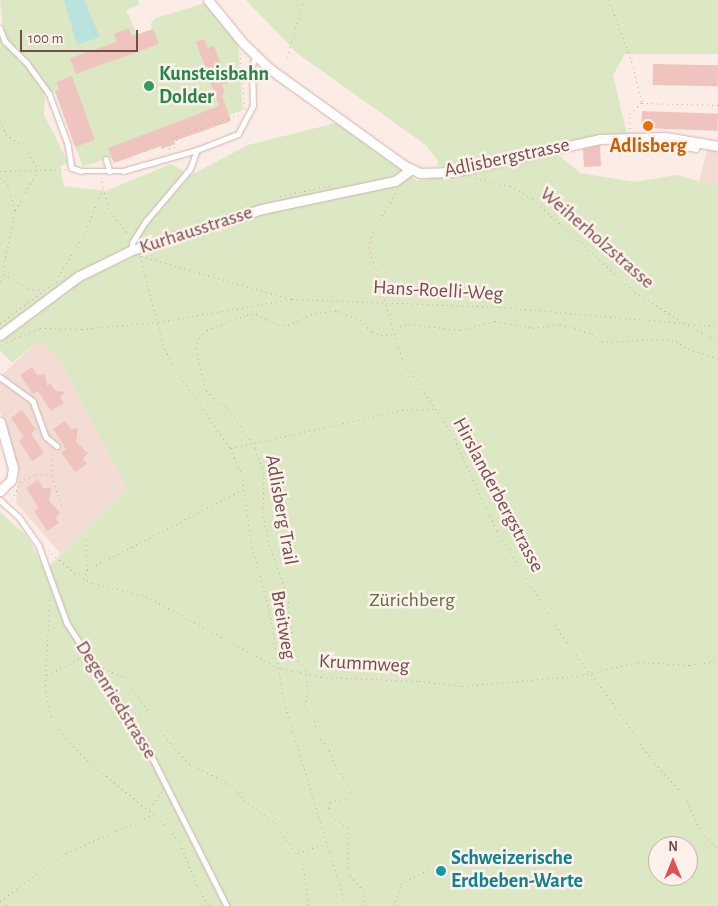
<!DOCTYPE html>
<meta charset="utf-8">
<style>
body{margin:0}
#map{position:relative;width:718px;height:906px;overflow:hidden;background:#fbece5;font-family:"Alegreya Sans",sans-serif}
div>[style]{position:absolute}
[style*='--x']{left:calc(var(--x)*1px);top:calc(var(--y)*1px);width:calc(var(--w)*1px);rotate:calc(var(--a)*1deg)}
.residential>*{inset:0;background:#f2dcd4}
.green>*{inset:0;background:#dce8c4}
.water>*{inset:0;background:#bbe3de}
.building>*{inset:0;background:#efc4be;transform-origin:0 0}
.path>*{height:1px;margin-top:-0.5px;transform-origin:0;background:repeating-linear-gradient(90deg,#d3a7a1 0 1px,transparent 0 5px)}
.roads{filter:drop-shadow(0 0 1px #ceb4af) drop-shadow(0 0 1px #ceb4af)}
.service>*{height:4.5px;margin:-2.25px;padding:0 2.25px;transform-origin:2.25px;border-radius:2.25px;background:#fff}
.minor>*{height:9px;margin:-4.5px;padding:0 4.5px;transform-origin:4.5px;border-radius:4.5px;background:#fff}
.dots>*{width:14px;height:14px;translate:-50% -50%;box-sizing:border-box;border:2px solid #fef1eb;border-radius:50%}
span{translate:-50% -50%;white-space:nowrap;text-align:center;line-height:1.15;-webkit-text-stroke:5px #fef1eb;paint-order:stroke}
.leisure-label{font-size:20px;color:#27864d;font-weight:700}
.left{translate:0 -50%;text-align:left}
.food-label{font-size:20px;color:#c56008;font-weight:700}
.street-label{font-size:20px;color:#724f4c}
.park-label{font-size:20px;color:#5d7241}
.culture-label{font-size:20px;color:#0d838f;font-weight:700}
.north{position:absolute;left:648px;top:836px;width:50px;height:50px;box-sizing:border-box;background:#fef1eb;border:1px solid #c6b0ab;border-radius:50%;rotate:0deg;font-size:14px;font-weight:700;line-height:20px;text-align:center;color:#724f4c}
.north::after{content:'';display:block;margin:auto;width:18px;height:22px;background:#de5158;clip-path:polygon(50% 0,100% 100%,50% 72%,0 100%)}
.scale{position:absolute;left:20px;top:30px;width:118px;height:22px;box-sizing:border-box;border:2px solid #724f4c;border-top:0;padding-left:6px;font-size:15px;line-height:18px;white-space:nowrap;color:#724f4c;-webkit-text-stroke:4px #fef1eb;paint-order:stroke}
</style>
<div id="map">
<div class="residential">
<i style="clip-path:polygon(708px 147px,718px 149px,718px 186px,699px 181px)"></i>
<i style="clip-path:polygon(38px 341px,58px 356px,127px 489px,61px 554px,16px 503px,19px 474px,0 411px,0 377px)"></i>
</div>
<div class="green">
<i style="clip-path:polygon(0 0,139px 0,139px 5px,126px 10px,138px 36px,152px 31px,151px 23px,156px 18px,205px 3px,238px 43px,243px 110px,229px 115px,231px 121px,174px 141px,175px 144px,169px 146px,162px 149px,160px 146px,114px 163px,111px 157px,83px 167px,55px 92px,51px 93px,4px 35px)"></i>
<i style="clip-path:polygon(evenodd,246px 0,718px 0,718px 54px,625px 54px,613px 75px,627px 134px,548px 146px,580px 173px,634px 182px,676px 175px,718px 186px,718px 906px,0 906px,0 512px,27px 536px,45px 570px,127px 489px,58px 356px,38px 341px,12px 363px,0 350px,0 32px,3px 42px,26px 64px,45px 88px,44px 115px,68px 162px,60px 167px,64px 186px,105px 191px,171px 164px,191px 175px,248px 145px,336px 123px,417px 181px,487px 166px,483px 158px,443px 167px,436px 165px,439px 162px,426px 145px,297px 53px,246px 0,658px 846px,688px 846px,688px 876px,658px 876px,658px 846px)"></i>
</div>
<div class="water">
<i style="clip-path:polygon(64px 0,84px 0,100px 37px,77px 45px)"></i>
</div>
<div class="building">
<i style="clip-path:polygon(129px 28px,132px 36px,153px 29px,159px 44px,76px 74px,70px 58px,117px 42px,114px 34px)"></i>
<i style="clip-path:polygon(204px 39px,208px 48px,214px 46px,228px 83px,222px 84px,225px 94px,222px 95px,231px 121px,174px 141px,175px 144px,169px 146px,162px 149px,161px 146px,114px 163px,108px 148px,219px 106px,196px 42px)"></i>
<i style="left:653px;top:64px;width:65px;height:21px;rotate:1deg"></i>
<i style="clip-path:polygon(72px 76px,95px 140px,75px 147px,55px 91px,59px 90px,56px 82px)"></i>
<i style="left:642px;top:111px;width:76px;height:17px;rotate:2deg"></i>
<i style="clip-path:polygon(600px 145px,601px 166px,584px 167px,583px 149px)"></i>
<i style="clip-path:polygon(32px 367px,37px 375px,45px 374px,47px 386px,50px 383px,56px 391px,65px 392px,60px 398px,64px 403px,51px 411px,38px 391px,33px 394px,20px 375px)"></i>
<i style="clip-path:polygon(22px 410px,36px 430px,31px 433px,44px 453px,32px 461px,19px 441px,24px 437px,11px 418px)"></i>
<i style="clip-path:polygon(65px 421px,71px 429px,78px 428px,76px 442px,88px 453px,83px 459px,87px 464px,75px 472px,61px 452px,66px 449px,53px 429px)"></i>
<i style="clip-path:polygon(38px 480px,43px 488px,51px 488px,49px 501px,60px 512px,56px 518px,59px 523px,47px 531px,34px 511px,39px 508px,26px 488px)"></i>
</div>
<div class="path">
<i style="--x:296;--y:0;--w:9;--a:58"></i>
<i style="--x:609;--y:0;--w:66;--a:69.6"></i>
<i style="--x:632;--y:62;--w:42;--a:76.3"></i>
<i style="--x:642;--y:103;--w:76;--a:1.5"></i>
<i style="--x:240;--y:53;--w:56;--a:84.9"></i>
<i style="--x:287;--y:57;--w:59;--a:-73.4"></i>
<i style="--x:0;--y:121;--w:14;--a:65"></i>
<i style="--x:6;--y:134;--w:24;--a:35"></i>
<i style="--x:26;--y:148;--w:25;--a:61"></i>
<i style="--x:38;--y:170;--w:47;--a:119.3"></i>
<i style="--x:630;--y:129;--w:15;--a:-90"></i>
<i style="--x:630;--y:114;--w:16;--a:-45"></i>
<i style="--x:648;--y:147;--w:9;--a:58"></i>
<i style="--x:169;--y:149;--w:10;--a:-24"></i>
<i style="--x:178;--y:145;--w:9;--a:-103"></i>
<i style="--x:176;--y:136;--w:69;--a:-18.7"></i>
<i style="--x:0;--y:171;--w:67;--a:-1.7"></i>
<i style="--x:470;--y:177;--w:41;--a:12.7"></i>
<i style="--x:510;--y:186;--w:26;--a:29"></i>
<i style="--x:533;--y:199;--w:138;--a:42.4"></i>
<i style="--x:635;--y:292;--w:58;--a:32.3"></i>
<i style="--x:0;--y:178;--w:11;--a:41"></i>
<i style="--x:8;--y:185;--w:28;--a:75"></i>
<i style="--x:15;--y:212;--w:75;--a:101.6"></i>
<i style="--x:103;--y:188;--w:25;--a:74"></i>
<i style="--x:110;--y:212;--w:30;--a:50"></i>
<i style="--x:398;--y:189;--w:44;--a:121.2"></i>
<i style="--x:375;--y:227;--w:21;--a:107"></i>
<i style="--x:369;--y:247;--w:117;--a:73.6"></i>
<i style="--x:402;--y:359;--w:90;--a:56.3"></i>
<i style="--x:452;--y:434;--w:107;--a:65.1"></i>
<i style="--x:497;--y:531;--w:132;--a:58"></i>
<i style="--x:567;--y:643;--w:84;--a:52.7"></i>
<i style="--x:618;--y:710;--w:59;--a:56"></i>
<i style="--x:651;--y:759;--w:50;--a:47.4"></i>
<i style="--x:685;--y:796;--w:39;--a:66"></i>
<i style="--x:701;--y:832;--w:24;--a:45"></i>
<i style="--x:280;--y:196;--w:53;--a:-11.9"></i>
<i style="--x:140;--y:256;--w:91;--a:75.4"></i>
<i style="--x:163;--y:344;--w:22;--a:66"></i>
<i style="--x:172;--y:364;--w:102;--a:55.4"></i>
<i style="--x:230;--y:448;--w:30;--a:66"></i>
<i style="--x:242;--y:475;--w:68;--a:82.3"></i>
<i style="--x:251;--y:542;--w:73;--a:75"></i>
<i style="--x:270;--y:613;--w:90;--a:81.1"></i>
<i style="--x:284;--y:702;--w:213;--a:73.1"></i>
<i style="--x:141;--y:256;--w:156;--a:16"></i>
<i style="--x:4;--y:274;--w:28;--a:32"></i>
<i style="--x:28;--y:289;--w:14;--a:4"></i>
<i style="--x:56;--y:281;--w:58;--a:-59"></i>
<i style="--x:86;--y:231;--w:47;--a:-68.9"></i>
<i style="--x:103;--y:187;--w:10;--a:-101"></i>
<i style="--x:0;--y:323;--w:74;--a:-36.3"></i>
<i style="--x:688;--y:325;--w:34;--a:28"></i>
<i style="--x:6;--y:342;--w:37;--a:-22"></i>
<i style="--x:40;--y:328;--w:42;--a:1.4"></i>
<i style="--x:82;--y:329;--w:76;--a:-5.3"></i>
<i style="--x:158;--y:322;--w:136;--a:-9.7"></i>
<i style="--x:292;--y:299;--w:208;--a:2.2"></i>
<i style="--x:500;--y:307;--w:219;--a:5"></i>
<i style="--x:231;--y:448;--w:175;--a:-12.5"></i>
<i style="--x:402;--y:410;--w:33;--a:-2"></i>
<i style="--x:52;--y:476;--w:33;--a:72"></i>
<i style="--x:12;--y:500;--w:20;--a:-66"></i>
<i style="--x:20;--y:482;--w:18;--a:-27"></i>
<i style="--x:36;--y:474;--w:15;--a:4"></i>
<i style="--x:51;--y:475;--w:24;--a:-85"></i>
<i style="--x:48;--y:550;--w:35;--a:41"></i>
<i style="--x:74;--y:573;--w:21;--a:28"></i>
<i style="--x:93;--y:583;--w:55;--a:13.8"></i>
<i style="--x:146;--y:596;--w:148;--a:28.6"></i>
<i style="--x:276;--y:667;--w:46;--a:12.5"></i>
<i style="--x:321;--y:677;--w:98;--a:2.3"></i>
<i style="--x:419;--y:681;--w:43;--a:6.6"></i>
<i style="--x:462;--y:686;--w:115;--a:-5"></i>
<i style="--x:577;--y:676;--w:63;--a:-12.9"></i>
<i style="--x:638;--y:662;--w:51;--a:3.4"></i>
<i style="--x:689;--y:665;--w:29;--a:-8"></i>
<i style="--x:87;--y:570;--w:177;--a:-27.3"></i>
<i style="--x:84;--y:579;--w:9;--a:-72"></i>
<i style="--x:87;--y:570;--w:34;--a:-92"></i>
<i style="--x:50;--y:595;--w:91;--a:93.1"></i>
<i style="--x:45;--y:686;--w:32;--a:79"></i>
<i style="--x:51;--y:717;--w:27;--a:56"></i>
<i style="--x:66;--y:739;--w:30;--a:45"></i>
<i style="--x:87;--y:760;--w:102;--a:39.4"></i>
<i style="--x:166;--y:825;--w:23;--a:52"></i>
<i style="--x:180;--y:843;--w:48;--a:67.8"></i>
<i style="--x:198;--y:887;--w:22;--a:60"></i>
<i style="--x:103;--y:668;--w:23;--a:23"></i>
<i style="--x:124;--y:677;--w:83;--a:54.8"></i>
<i style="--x:172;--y:745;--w:25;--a:48"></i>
<i style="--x:189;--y:764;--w:48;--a:26"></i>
<i style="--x:232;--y:785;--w:19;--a:51"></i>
<i style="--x:244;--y:800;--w:39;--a:37"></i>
<i style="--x:275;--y:823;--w:50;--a:55.7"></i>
<i style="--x:303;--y:864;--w:42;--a:81.9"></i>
<i style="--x:47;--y:675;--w:39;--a:-27"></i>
<i style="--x:149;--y:808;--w:21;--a:-51"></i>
<i style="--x:298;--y:853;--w:31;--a:-19"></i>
<i style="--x:4;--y:900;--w:7;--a:63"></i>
<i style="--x:0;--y:901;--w:82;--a:-36"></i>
<i style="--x:66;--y:853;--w:96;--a:-23.9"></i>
<i style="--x:365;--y:906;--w:15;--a:-94"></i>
<i style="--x:364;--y:891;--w:24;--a:-132"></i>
<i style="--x:348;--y:873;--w:45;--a:-90"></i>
<i style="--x:348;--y:828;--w:25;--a:-143"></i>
<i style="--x:328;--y:813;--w:11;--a:-80"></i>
<i style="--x:330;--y:802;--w:18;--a:-13"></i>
<i style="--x:348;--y:798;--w:9;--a:-63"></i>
<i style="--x:352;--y:790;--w:30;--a:-124"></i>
<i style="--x:335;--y:765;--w:19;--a:-111"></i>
<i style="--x:328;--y:747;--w:15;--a:-132"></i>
<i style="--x:318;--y:736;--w:18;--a:-103"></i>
<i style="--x:314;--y:718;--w:15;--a:-127"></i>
<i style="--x:305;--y:706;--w:15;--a:-79"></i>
<i style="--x:308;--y:691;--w:23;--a:-95"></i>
<i style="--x:306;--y:668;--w:16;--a:-137"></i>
<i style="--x:294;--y:657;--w:60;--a:-95.7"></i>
<i style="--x:288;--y:597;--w:59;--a:-109.7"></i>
<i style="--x:268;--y:541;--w:28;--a:-100"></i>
<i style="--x:263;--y:513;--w:40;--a:-88.6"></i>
<i style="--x:264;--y:473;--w:27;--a:-110"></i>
<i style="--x:255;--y:448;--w:26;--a:-122"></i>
<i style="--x:241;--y:426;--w:25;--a:-127"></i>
<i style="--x:226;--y:406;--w:10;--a:-156"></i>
<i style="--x:217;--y:402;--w:18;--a:-133"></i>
<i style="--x:205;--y:389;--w:42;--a:-102.4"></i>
<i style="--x:196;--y:348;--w:10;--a:-73"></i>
<i style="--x:199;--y:338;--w:11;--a:-45"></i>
<i style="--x:207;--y:330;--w:43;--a:-20.6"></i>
<i style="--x:247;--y:315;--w:9;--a:-6"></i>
<i style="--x:256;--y:314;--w:25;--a:27"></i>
<i style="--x:278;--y:325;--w:10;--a:0"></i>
<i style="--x:288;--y:325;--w:30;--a:-24"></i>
<i style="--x:315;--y:313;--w:22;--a:-5"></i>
<i style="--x:337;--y:311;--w:25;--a:21"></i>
<i style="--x:360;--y:320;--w:17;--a:45"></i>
<i style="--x:372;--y:332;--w:9;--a:18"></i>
<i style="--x:381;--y:335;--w:13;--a:-4"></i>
<i style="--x:394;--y:334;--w:10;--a:-53"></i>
<i style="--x:400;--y:326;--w:9;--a:-13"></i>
<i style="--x:409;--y:324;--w:51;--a:6.7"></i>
<i style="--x:460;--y:330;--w:36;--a:-14"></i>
<i style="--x:495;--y:321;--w:39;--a:10"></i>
<i style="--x:533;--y:328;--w:27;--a:-8"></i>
<i style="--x:560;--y:324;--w:34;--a:17"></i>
<i style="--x:592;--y:334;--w:13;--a:39"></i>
<i style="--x:602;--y:342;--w:55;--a:-3.1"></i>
<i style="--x:657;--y:339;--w:19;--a:6"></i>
<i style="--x:676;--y:341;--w:14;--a:34"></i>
<i style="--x:688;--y:349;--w:31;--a:17"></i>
<i style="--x:394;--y:906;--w:23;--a:-72"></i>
<i style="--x:401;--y:884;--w:32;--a:-28"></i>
</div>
<div class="roads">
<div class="service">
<i style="--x:0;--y:28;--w:14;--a:69"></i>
<i style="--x:5;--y:41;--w:31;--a:45"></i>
<i style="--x:27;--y:63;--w:37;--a:54"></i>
<i style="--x:49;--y:93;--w:54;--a:69.6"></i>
<i style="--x:68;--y:144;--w:24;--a:81"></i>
<i style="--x:72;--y:168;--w:10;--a:17"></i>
<i style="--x:82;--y:171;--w:41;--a:0"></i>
<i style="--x:123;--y:171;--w:77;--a:-15.8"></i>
<i style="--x:197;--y:150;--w:44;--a:-21.3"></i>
<i style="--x:238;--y:134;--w:32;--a:-62"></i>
<i style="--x:253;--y:106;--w:41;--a:-91.4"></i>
<i style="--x:252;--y:65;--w:10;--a:-66"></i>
<i style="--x:683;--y:140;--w:8;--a:67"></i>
<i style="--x:686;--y:147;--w:10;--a:11"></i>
<i style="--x:696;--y:149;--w:8;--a:-67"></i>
<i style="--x:106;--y:159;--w:13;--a:72"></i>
<i style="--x:132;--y:250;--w:7;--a:-90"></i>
<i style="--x:132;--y:243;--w:26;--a:-58"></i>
<i style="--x:146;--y:221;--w:68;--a:-49.8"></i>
<i style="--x:190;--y:169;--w:20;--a:-70"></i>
<i style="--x:0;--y:377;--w:41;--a:36"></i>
<i style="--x:33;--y:401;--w:38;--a:70"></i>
<i style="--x:46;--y:437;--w:14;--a:39"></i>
<i style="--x:0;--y:500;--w:25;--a:42"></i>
<i style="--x:19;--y:517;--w:35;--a:55"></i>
<i style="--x:39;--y:546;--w:82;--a:70"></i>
<i style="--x:67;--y:623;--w:143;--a:57"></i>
<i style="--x:145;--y:743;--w:182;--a:63.3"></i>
</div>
<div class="minor">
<i style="--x:208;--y:0;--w:55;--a:50.9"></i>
<i style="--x:243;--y:43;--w:37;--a:44"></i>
<i style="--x:270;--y:69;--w:166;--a:35.7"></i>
<i style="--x:405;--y:166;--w:17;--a:25"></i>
<i style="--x:420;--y:173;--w:32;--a:-2"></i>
<i style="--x:452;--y:172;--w:152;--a:-12.6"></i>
<i style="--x:600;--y:139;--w:65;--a:-1.8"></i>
<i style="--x:665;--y:137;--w:54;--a:9.6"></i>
<i style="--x:0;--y:335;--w:99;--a:-36.8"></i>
<i style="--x:79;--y:276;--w:59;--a:-26.1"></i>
<i style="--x:132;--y:250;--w:136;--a:-17.5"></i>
<i style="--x:262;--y:209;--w:136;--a:-11.9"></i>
<i style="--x:395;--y:181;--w:19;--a:-36"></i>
<i style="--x:0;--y:422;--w:48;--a:74.2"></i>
<i style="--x:13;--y:468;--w:12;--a:99"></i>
<i style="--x:11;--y:480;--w:16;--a:135"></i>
</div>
</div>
<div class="dots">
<i style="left:149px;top:86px;background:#2e9e5b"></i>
<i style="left:648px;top:126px;background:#e8710a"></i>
<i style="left:441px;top:871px;background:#0f9aa8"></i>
</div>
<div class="leisure-label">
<span class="left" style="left:159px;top:86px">Kunsteisbahn<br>Dolder</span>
</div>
<div class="food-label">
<span style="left:648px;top:146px">Adlisberg</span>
</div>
<div class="street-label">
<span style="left:507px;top:158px;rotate:-12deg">Adlisbergstrasse</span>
<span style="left:196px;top:230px;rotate:-18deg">Kurhausstrasse</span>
<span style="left:597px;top:238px;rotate:41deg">Weiherholzstrasse</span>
<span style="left:438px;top:291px;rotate:3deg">Hans-Roelli-Weg</span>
<span style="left:498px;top:495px;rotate:62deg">Hirslanderbergstrasse</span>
<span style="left:281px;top:510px;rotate:80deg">Adlisberg Trail</span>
<span style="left:283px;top:625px;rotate:80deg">Breitweg</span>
<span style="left:364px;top:664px;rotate:3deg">Krummweg</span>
<span style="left:116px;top:700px;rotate:58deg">Degenriedstrasse</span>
</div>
<div class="park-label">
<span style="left:412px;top:600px">Zürichberg</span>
</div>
<div class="culture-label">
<span class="left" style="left:451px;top:870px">Schweizerische<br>Erdbeben-Warte</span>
</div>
<div class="north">N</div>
<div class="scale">100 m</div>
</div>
